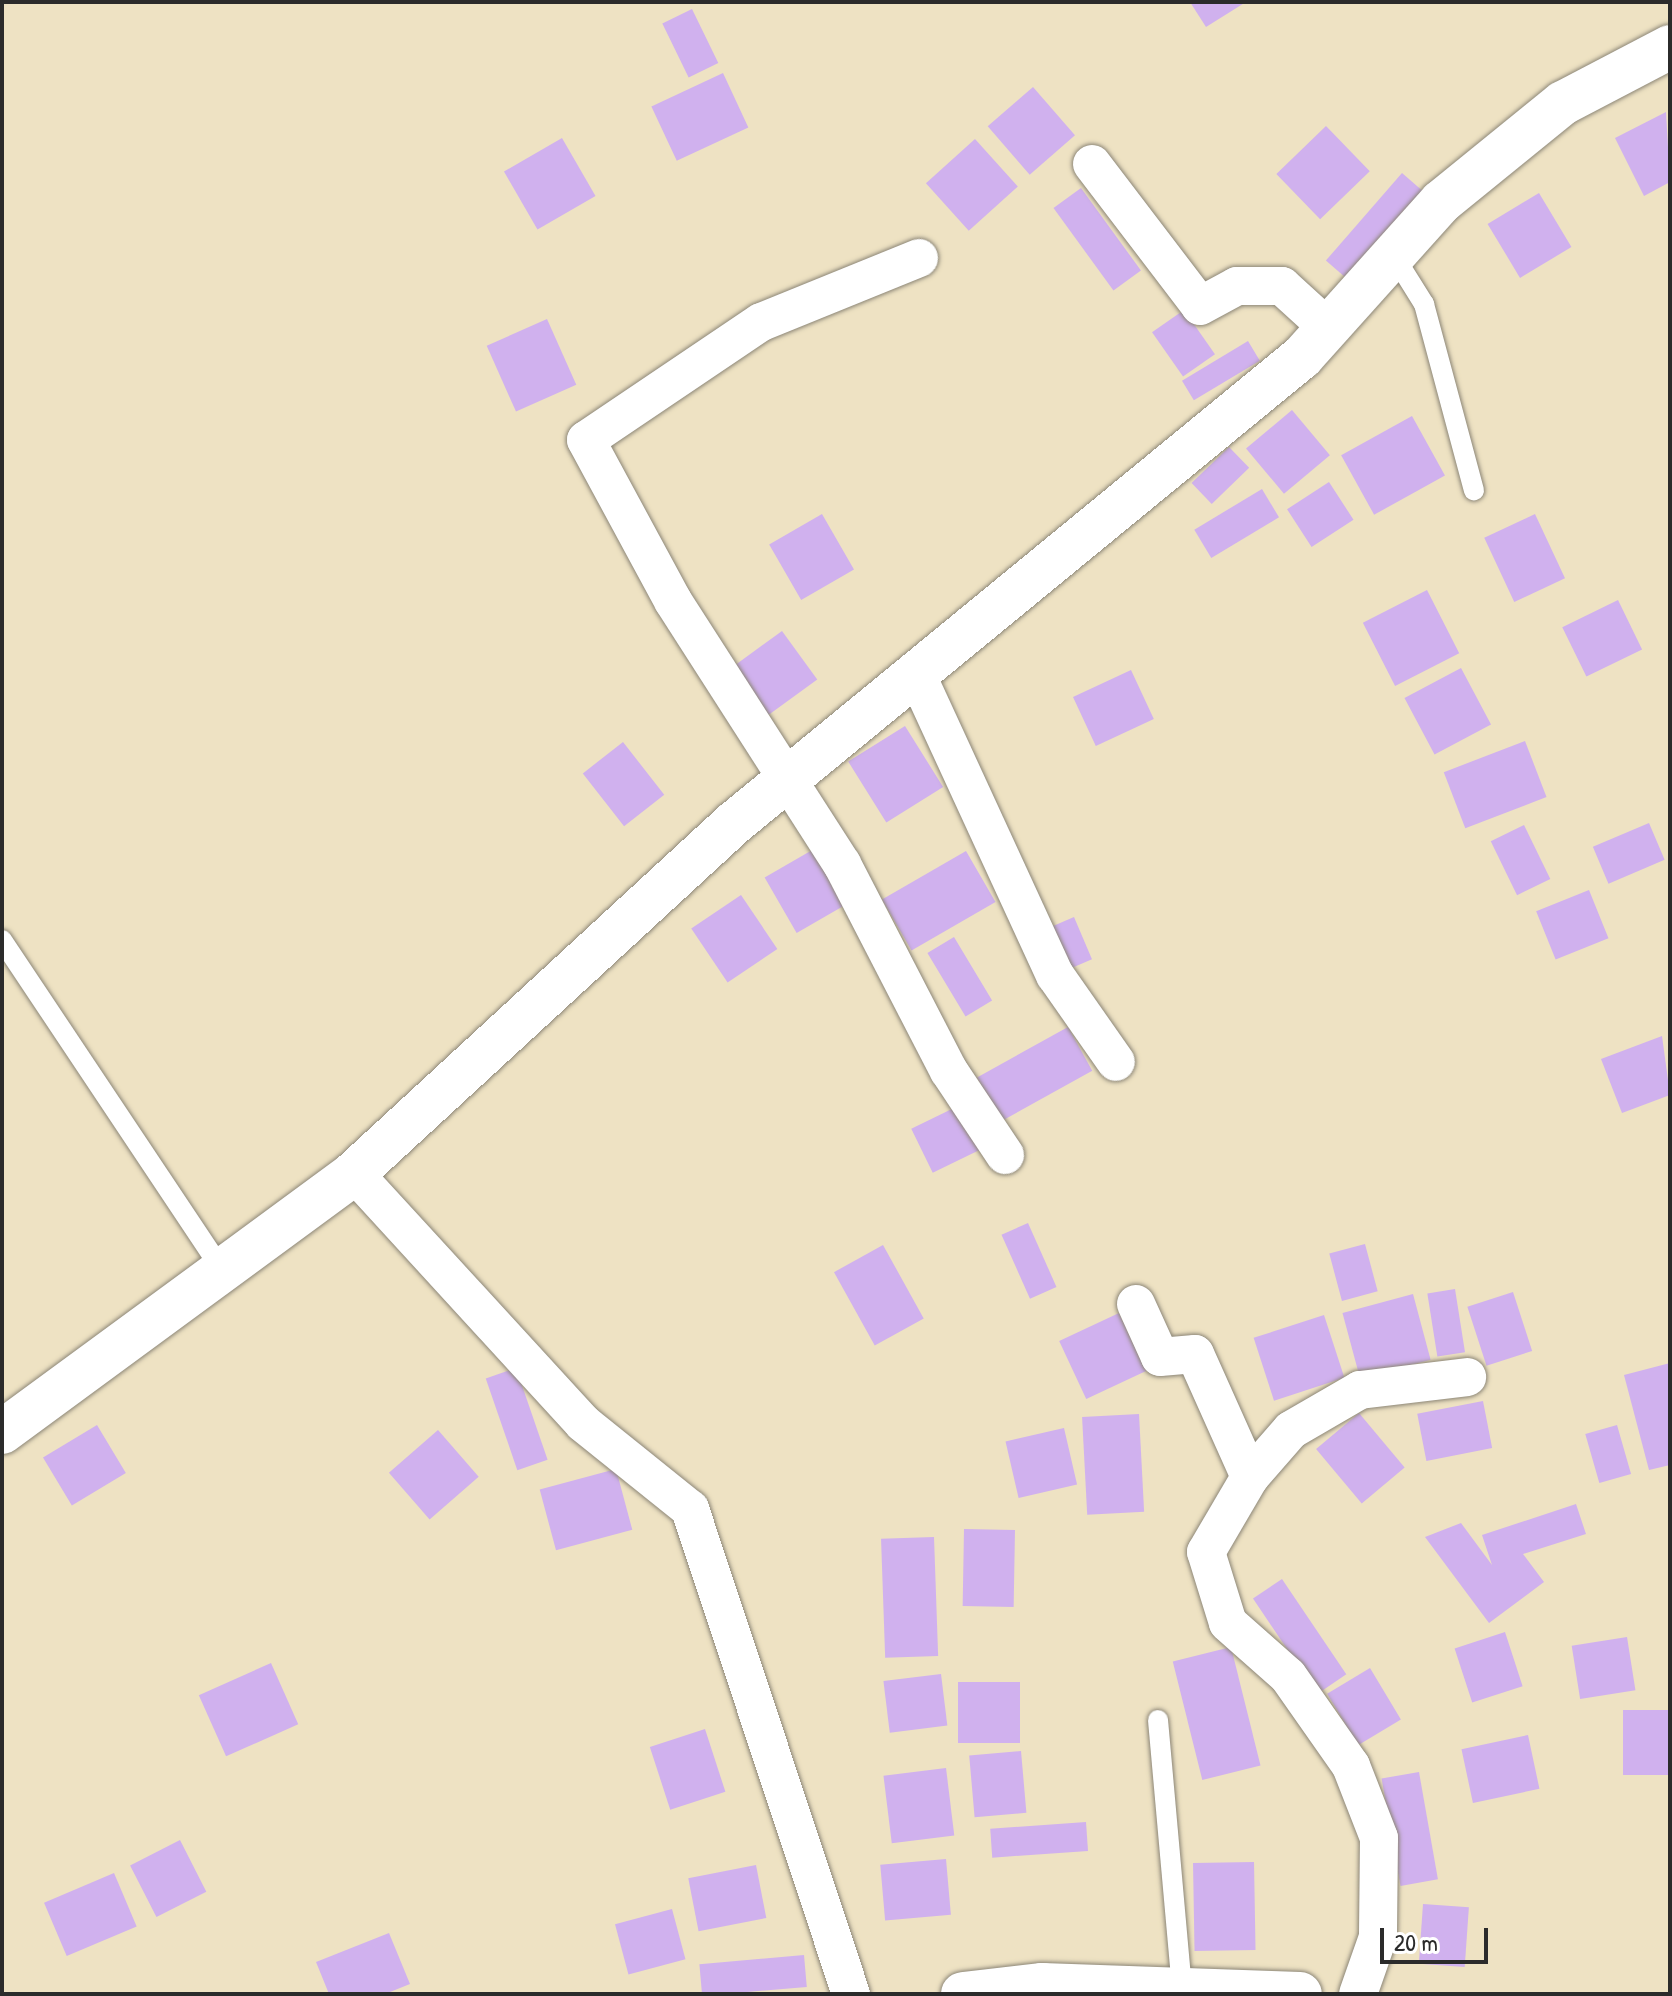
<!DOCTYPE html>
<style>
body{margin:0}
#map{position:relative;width:1672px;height:1996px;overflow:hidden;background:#eee2c3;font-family:"Patrick Hand",sans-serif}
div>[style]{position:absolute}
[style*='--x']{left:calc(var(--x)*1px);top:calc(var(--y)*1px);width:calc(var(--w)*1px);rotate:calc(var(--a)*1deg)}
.building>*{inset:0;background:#d0b1ee;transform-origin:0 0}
.roads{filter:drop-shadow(0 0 2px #8c8677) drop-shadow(0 0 2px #8c8677)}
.lane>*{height:20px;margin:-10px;padding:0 10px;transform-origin:10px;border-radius:10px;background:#fff}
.street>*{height:38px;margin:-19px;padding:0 19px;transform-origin:19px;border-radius:19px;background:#fff}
.secondary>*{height:44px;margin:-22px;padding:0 22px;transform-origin:22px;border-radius:22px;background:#fff}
span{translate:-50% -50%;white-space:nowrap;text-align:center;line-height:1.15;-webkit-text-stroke:6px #fff;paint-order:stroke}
.frame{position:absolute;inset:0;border:4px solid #2b2b2b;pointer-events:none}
.scale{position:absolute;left:1380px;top:1928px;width:108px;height:36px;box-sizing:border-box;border:4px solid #2b2b2b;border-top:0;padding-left:10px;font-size:24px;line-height:28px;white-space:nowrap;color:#2b2b2b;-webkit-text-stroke:6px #fff;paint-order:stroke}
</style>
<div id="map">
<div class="building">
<i style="clip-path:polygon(1190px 2px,1246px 2px,1206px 27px)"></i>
<i style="left:692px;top:9px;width:60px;height:33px;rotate:64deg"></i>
<i style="left:723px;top:73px;width:60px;height:79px;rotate:65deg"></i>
<i style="left:1033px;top:87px;width:64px;height:60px;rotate:49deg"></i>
<i style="clip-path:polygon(1666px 112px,1670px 182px,1644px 196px,1615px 138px)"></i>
<i style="left:1326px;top:126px;width:63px;height:69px;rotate:46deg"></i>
<i style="left:562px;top:138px;width:67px;height:67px;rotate:60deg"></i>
<i style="left:975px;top:139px;width:64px;height:66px;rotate:48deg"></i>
<i style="left:1402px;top:173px;width:29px;height:116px;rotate:41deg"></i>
<i style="left:1081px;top:188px;width:102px;height:34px;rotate:54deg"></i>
<i style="left:1539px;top:193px;width:63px;height:60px;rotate:59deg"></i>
<i style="left:1184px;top:310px;width:54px;height:39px;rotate:55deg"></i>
<i style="left:547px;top:319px;width:72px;height:66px;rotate:66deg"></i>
<i style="left:1248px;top:341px;width:23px;height:77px;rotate:59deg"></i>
<i style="left:1292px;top:410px;width:59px;height:60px;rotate:50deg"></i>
<i style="left:1412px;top:416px;width:68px;height:81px;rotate:61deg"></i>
<i style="left:1229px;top:447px;width:29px;height:52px;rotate:46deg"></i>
<i style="left:1329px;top:482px;width:45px;height:50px;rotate:57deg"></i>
<i style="left:1262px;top:489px;width:33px;height:79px;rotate:59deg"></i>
<i style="left:822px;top:514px;width:64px;height:61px;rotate:60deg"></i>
<i style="left:1535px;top:514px;width:71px;height:56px;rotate:65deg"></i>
<i style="left:1427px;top:590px;width:71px;height:72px;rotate:63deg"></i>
<i style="left:1618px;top:600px;width:55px;height:62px;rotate:64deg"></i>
<i style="left:782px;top:631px;width:60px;height:62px;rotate:54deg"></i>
<i style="left:1461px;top:668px;width:64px;height:64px;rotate:62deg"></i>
<i style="left:1131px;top:670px;width:54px;height:64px;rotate:65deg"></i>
<i style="left:905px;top:726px;width:72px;height:67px;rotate:58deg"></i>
<i style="left:1525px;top:741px;width:60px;height:87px;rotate:69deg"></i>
<i style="left:623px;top:742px;width:67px;height:51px;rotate:52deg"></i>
<i style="left:1649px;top:823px;width:40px;height:61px;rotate:67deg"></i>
<i style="left:1524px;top:825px;width:60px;height:37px;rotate:64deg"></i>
<i style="left:814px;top:849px;width:64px;height:57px;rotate:60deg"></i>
<i style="left:966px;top:851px;width:59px;height:97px;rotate:60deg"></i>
<i style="left:1589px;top:890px;width:52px;height:57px;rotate:68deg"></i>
<i style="left:741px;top:895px;width:65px;height:60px;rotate:56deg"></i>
<i style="left:1074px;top:917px;width:46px;height:24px;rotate:67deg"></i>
<i style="left:954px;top:937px;width:74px;height:31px;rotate:59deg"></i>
<i style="left:1068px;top:1027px;width:50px;height:104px;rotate:61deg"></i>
<i style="clip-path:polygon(1662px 1036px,1670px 1095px,1622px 1113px,1601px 1059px)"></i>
<i style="left:958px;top:1106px;width:49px;height:52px;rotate:64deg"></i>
<i style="left:1028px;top:1223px;width:70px;height:29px;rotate:66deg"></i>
<i style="left:1365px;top:1244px;width:49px;height:37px;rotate:75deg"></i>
<i style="left:883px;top:1245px;width:84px;height:56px;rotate:61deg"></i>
<i style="left:1455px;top:1289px;width:64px;height:28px;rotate:81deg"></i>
<i style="left:1513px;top:1292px;width:62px;height:48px;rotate:72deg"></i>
<i style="left:1413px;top:1294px;width:68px;height:73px;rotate:75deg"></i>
<i style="left:1119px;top:1313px;width:64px;height:66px;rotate:65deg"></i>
<i style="left:1324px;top:1315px;width:66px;height:74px;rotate:72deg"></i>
<i style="clip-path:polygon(1670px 1363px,1670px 1465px,1649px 1470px,1624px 1375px)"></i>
<i style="left:516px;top:1368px;width:97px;height:32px;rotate:71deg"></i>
<i style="left:1483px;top:1401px;width:48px;height:67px;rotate:79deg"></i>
<i style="left:1359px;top:1413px;width:71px;height:56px;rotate:50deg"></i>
<i style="left:1139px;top:1414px;width:98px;height:57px;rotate:87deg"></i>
<i style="left:97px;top:1425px;width:56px;height:63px;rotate:59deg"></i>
<i style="left:1617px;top:1425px;width:51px;height:33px;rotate:74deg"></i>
<i style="left:1064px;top:1428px;width:58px;height:60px;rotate:77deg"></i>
<i style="left:438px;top:1430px;width:62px;height:65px;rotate:49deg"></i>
<i style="left:616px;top:1469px;width:63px;height:79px;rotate:75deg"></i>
<i style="clip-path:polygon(1576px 1504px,1586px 1534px,1523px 1554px,1544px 1582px,1489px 1623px,1425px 1537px,1461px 1523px,1492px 1565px,1482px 1535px)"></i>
<i style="left:964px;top:1529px;width:51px;height:77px;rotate:1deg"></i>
<i style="left:934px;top:1537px;width:119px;height:53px;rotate:88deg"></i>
<i style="left:1282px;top:1579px;width:115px;height:35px;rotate:56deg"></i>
<i style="left:1505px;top:1632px;width:57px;height:53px;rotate:72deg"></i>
<i style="left:1627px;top:1637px;width:54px;height:56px;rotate:81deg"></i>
<i style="left:1231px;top:1647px;width:122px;height:60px;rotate:76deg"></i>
<i style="left:271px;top:1663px;width:67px;height:79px;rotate:66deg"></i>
<i style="left:1370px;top:1668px;width:60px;height:50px;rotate:59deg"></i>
<i style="left:941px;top:1674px;width:52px;height:58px;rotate:83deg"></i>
<i style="left:958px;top:1682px;width:62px;height:61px"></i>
<i style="left:1670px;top:1710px;width:65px;height:47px;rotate:90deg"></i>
<i style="left:705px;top:1729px;width:66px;height:58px;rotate:72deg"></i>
<i style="left:1528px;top:1735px;width:55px;height:68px;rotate:78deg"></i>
<i style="left:1021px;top:1751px;width:62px;height:52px;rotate:85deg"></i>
<i style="left:946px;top:1768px;width:68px;height:63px;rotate:83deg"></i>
<i style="left:1419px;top:1772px;width:109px;height:38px;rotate:80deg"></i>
<i style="left:1086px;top:1822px;width:29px;height:96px;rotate:86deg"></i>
<i style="left:180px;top:1840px;width:58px;height:56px;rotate:63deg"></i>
<i style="left:946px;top:1859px;width:56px;height:66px;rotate:85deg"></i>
<i style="left:1254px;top:1862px;width:88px;height:61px;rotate:89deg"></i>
<i style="left:756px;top:1865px;width:54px;height:69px;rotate:79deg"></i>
<i style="left:114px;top:1873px;width:58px;height:76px;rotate:67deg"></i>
<i style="left:1423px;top:1904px;width:46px;height:60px;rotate:4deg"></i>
<i style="left:672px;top:1909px;width:52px;height:59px;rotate:75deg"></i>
<i style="clip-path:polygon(389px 1933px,410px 1984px,385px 1994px,329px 1994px,316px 1962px)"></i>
<i style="left:804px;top:1955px;width:32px;height:105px;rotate:85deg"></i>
</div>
<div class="roads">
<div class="lane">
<i style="--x:1394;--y:256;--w:57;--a:58"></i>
<i style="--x:1424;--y:304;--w:193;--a:75"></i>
<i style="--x:2;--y:940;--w:400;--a:56.3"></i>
<i style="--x:1158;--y:1720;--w:269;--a:84.9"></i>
</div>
<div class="street">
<i style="--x:1092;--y:164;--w:178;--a:52.7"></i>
<i style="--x:1200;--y:306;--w:42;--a:-28.4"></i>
<i style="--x:1237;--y:286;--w:45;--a:0"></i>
<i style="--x:1282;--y:286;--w:62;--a:42.4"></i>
<i style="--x:919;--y:258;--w:170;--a:157.9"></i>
<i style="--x:761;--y:322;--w:211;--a:146"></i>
<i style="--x:586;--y:440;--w:183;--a:61.6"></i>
<i style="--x:673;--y:601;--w:313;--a:57.3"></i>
<i style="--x:842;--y:864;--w:233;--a:62.7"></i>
<i style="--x:949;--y:1071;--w:101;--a:56.3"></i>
<i style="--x:915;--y:671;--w:335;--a:65.3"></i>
<i style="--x:1055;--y:975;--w:106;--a:55"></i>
<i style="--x:354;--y:1173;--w:339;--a:47.5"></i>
<i style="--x:583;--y:1423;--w:137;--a:38.8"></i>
<i style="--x:690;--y:1509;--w:511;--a:71.64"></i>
<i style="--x:1136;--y:1304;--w:58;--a:65.6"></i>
<i style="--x:1160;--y:1357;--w:35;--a:-5"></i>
<i style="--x:1195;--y:1354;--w:135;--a:65.9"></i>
<i style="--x:1250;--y:1477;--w:87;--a:120.4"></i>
<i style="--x:1206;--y:1552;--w:74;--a:72.8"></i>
<i style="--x:1228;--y:1623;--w:80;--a:41.5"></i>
<i style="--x:1288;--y:1676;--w:110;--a:55"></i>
<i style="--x:1351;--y:1766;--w:77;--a:68.7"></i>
<i style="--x:1379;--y:1838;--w:99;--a:90.6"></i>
<i style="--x:1378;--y:1937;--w:60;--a:109.3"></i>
<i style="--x:1250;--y:1477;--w:62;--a:-48.9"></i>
<i style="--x:1291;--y:1430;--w:80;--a:-30.1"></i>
<i style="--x:1360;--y:1390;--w:108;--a:-6.9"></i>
</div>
<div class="secondary">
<i style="--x:2;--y:1432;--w:437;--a:-36.3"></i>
<i style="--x:354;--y:1173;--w:517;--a:-42.65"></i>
<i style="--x:734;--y:823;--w:735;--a:-39.37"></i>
<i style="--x:1302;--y:357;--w:208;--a:-48.1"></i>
<i style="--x:1441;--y:202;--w:157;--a:-39.1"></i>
<i style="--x:1563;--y:103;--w:121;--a:-27.6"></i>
<i style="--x:963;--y:1994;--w:80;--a:-6.5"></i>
<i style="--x:1042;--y:1985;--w:258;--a:2"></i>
</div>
</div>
<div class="frame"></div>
<div class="scale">20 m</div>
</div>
